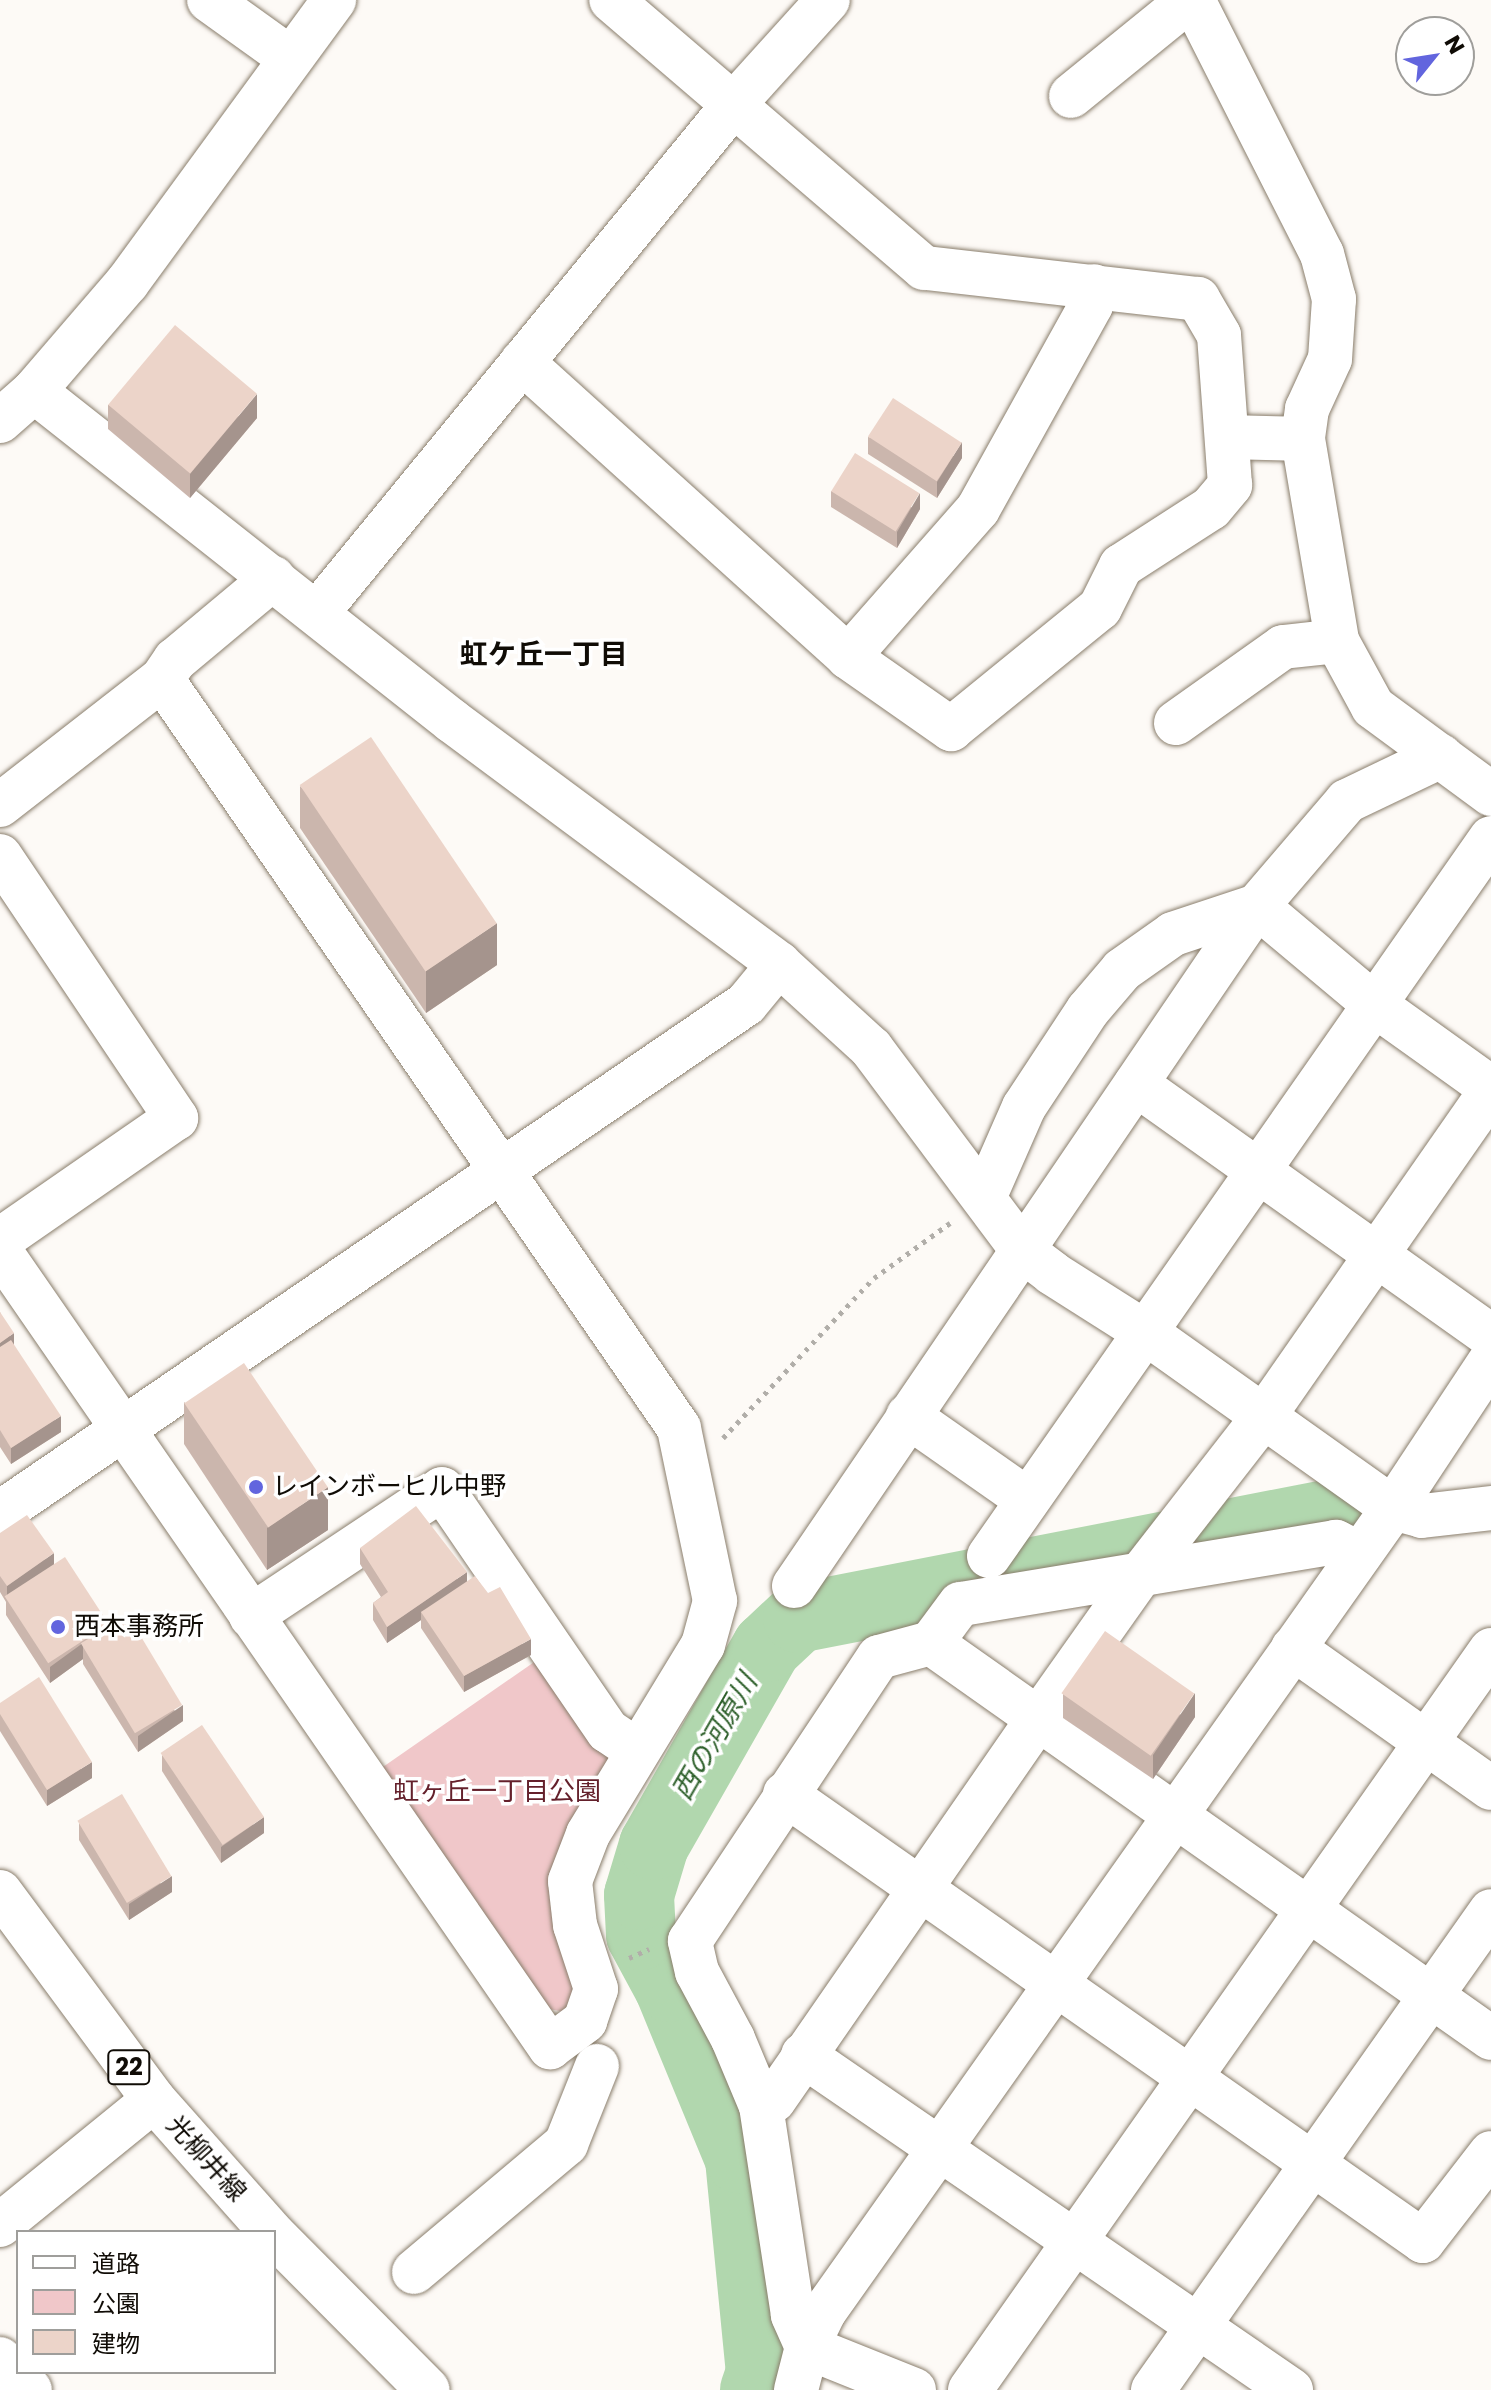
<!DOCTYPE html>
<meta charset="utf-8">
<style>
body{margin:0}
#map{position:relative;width:1491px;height:2390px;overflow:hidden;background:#fdfaf6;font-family:Poppins,"Noto Sans JP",sans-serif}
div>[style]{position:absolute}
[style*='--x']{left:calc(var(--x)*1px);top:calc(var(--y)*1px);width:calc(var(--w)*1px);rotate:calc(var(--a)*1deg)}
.green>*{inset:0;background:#f0c7c9}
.river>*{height:70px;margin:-35px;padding:0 35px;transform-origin:35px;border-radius:35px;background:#b1d7ae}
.path>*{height:5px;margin-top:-2.5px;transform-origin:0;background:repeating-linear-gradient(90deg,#b1aea9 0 4px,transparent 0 10px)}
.roads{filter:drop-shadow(0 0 2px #8a7e6c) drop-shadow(0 0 2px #8a7e6c)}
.street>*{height:44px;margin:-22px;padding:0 22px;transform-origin:22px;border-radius:22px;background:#fff}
.secondary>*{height:44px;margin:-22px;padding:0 22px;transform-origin:22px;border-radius:22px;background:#fff}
.primary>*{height:44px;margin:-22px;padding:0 22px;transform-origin:22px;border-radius:22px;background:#fff}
.wall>*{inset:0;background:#cbb6ad}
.shaded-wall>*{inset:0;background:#a5948d}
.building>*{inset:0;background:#ecd4c9;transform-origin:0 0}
.dots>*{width:22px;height:22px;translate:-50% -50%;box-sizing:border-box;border:4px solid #fff;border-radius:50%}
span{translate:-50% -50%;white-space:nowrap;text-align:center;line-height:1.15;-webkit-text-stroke:7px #fff;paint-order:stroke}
.shield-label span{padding:2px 6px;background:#fff;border:2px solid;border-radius:6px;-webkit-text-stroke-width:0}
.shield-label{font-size:24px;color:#100c06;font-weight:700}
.poi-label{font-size:26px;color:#100c06}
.left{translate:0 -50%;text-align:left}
.park-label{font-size:26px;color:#64202b}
.street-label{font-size:26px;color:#100c06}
.neighbourhood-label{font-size:28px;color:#100c06;font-weight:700}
.water-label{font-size:28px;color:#2e602b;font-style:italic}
.legend{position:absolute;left:16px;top:2230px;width:260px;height:144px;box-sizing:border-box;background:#fff;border:2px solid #9f9e9b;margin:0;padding:10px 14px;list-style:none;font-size:24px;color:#100c06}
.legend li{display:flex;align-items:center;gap:16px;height:40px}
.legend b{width:40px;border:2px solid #9f9e9b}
.north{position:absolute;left:1395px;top:16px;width:80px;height:80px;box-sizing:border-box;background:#fff;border:2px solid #9f9e9b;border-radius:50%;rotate:60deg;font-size:22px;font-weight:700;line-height:32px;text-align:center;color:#100c06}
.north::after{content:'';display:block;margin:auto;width:28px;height:36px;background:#6265de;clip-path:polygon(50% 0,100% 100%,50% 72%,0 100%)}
</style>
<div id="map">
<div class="green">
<i style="clip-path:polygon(540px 1658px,612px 1758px,569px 1840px,581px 1999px,566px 2012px,542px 2008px,380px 1769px)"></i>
</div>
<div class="river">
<i style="--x:755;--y:2390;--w:18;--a:-71"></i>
<i style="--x:761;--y:2373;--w:215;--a:-95.6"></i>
<i style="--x:740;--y:2159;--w:186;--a:-112.4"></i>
<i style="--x:669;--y:1987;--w:59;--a:-118.3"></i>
<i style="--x:641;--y:1935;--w:40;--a:-92.9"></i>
<i style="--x:639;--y:1895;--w:52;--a:-73.3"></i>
<i style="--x:654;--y:1845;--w:228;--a:-60.3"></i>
<i style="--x:767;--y:1647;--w:42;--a:-43.1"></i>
<i style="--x:798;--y:1618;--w:548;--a:-11.04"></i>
</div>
<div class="path">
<i style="--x:723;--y:1438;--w:220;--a:-46.7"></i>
<i style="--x:874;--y:1278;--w:94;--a:-35.9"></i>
<i style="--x:629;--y:1958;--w:22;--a:-24"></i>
</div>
<div class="roads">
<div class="street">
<i style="--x:209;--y:0;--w:100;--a:35.6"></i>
<i style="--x:1193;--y:0;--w:285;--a:63.1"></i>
<i style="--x:1322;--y:254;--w:47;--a:75.1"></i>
<i style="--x:1334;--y:299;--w:60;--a:93.8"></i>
<i style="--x:1330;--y:359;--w:55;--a:114.7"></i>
<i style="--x:1307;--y:409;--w:30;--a:98"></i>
<i style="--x:1303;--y:439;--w:205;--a:80.4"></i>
<i style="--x:1337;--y:641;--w:75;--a:61.4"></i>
<i style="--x:1373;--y:707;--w:147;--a:36.4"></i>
<i style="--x:1071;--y:96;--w:152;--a:-39.1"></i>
<i style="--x:522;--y:362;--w:440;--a:42.1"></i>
<i style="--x:848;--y:657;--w:126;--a:35"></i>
<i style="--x:951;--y:729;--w:192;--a:-39.1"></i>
<i style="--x:1100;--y:608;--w:47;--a:-63.4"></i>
<i style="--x:1121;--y:566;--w:107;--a:-32.8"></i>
<i style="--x:1211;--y:508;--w:30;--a:-50"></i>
<i style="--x:1230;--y:485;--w:150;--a:-94.2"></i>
<i style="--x:1219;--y:335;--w:42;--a:-120.3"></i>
<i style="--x:1198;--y:299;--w:276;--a:-173.5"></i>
<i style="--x:924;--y:268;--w:412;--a:-139.4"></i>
<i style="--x:34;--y:391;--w:533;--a:38.29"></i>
<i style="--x:452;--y:721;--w:407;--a:36.6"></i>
<i style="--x:779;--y:964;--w:125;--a:42.4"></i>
<i style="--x:871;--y:1048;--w:252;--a:53.2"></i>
<i style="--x:1022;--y:1250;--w:38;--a:37"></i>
<i style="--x:1052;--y:1273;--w:110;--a:32.4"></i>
<i style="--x:1145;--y:1332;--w:304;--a:35.4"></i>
<i style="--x:1393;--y:1508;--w:30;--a:15"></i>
<i style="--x:1422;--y:1516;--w:69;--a:-6.6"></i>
<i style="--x:1229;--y:437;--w:74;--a:1.5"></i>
<i style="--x:317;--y:613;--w:658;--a:-50.67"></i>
<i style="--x:734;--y:104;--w:140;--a:-47.9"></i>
<i style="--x:848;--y:657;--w:197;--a:-48.7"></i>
<i style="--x:978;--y:509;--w:233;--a:-61"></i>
<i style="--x:1091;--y:305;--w:19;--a:-81"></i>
<i style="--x:1176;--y:723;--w:131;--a:-35.4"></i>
<i style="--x:1283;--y:647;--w:54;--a:-6.3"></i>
<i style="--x:0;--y:805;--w:205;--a:-37.9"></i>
<i style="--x:162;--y:679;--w:23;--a:-56"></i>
<i style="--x:175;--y:660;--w:128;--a:-39.9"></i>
<i style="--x:0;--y:856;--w:316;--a:56.1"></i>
<i style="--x:176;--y:1118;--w:214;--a:145.3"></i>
<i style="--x:1136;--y:1084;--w:435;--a:35.4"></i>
<i style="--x:984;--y:1198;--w:99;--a:-66.3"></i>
<i style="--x:1024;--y:1107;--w:116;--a:-56.6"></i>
<i style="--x:1088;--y:1010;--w:52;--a:-49.6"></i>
<i style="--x:1122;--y:970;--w:62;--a:-35.2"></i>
<i style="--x:1173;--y:934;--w:89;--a:-18.4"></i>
<i style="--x:1257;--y:906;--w:138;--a:-49.4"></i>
<i style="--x:1347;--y:801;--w:104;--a:-25.6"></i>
<i style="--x:0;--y:1251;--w:968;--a:55.36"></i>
<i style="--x:550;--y:2047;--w:44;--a:-36.6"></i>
<i style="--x:585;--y:2021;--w:34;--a:-71"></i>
<i style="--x:596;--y:1989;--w:67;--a:-108.2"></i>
<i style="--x:575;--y:1925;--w:44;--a:-96.5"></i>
<i style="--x:570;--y:1881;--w:50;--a:-69"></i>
<i style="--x:588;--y:1834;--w:221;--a:-58.7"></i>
<i style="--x:703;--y:1645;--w:46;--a:-74.7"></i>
<i style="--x:715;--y:1601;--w:177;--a:-101.8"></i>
<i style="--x:679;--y:1428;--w:910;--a:-124.62"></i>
<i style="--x:908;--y:1416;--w:146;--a:35"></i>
<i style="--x:1360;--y:1554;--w:27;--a:-153"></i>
<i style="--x:1336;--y:1542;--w:381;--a:170.6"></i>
<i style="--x:960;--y:1604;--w:49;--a:126.6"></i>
<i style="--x:931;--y:1643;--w:685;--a:35.2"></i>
<i style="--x:989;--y:1556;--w:876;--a:-55.04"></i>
<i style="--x:794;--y:1586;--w:823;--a:-55.75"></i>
<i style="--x:1257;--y:906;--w:154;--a:40"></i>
<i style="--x:1375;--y:1005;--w:143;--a:35.6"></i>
<i style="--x:251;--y:1616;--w:229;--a:-33.6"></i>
<i style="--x:442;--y:1489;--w:293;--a:55.6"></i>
<i style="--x:608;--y:1731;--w:34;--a:34"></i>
<i style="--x:1293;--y:1648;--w:242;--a:35.3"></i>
<i style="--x:785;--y:1794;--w:779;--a:35.02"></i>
<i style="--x:1423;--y:2241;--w:111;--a:-52.3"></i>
<i style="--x:803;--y:2055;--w:592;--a:34.47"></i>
<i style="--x:761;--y:2106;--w:14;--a:-25"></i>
<i style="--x:774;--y:2100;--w:465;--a:-55.3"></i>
<i style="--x:1039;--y:1718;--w:176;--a:-54.7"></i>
<i style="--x:1141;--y:1574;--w:200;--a:-52.1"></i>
<i style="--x:1264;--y:1416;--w:397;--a:-55.1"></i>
<i style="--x:0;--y:2225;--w:198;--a:-39.1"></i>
<i style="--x:414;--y:2272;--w:199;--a:-40.1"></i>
<i style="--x:566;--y:2144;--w:84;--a:-68.3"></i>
<i style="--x:0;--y:2359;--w:43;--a:45.9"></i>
<i style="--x:914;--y:2390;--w:115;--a:-158.1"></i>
<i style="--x:807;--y:2347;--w:35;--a:-114"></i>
<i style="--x:793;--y:2315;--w:211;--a:-98.7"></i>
<i style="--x:761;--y:2106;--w:73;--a:-112.7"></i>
<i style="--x:733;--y:2039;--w:76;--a:-118.2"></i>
<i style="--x:697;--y:1972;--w:32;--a:-103"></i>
<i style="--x:690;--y:1941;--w:341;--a:-56.4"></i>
<i style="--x:879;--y:1657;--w:54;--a:-15.1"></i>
<i style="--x:970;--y:2390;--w:905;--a:-54.85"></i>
<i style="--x:1153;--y:2390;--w:586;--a:-54.79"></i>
</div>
<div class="secondary">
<i style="--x:0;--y:421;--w:45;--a:-41.4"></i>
<i style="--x:34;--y:391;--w:143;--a:-49.3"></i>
<i style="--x:127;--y:283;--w:351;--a:-53.8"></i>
<i style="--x:0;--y:1513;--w:903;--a:-34.31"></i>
<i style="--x:746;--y:1004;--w:52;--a:-50.5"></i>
<i style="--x:796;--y:2390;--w:44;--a:-75.7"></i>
<i style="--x:807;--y:2347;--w:39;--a:-64"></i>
<i style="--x:824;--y:2312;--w:985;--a:-54.71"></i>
<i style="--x:1393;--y:1508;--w:178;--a:-56.5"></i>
</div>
<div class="primary">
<i style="--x:0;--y:1892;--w:259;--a:53.5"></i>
<i style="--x:154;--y:2100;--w:176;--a:48.4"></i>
<i style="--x:274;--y:2235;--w:218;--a:45.2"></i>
</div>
</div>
<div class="wall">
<i style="clip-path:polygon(108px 405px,257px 418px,190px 498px,108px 429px)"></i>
<i style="clip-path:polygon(868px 437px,962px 458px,937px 498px,868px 454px)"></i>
<i style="clip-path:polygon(831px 491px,920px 509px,897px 548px,831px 507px)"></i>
<i style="clip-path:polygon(300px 786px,497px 965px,426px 1013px,300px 828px)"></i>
<i style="clip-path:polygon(0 1312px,14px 1346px,61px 1432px,11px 1464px,0 1447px)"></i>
<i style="clip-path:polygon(184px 1402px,328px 1530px,267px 1570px,184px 1444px)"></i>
<i style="clip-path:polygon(0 1533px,54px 1565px,109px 1628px,183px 1721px,138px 1752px,83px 1664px,83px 1659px,50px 1683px,6px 1615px,6px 1602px,0 1592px)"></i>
<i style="clip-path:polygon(360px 1548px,467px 1582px,531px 1655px,464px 1692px,421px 1628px,421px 1620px,387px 1643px,373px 1620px,373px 1603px,381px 1597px,360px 1564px)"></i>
<i style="clip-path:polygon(1063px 1694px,1195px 1717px,1153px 1779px,1063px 1718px)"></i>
<i style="clip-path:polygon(0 1703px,92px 1778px,47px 1806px,0 1731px)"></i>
<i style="clip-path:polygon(162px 1755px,264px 1833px,221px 1863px,162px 1771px)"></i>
<i style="clip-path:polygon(79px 1823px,172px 1892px,129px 1920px,79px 1840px)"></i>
</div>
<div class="shaded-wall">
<i style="clip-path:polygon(257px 394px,257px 418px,190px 498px,190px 474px)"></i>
<i style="clip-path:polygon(962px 442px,962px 458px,937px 498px,937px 482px)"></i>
<i style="clip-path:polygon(920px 493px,920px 509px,897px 548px,897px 532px)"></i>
<i style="clip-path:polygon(497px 923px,497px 965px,426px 1013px,426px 971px)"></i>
<i style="clip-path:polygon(14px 1333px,14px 1350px,0 1360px,0 1343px)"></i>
<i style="clip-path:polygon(61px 1416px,61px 1432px,11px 1464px,11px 1448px)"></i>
<i style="clip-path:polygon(328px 1487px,328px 1530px,267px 1570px,267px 1528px)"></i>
<i style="clip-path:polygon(54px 1553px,54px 1570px,7px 1599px,7px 1586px)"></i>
<i style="clip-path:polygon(467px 1572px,467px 1589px,421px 1612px,421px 1620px,387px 1643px,387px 1627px)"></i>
<i style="clip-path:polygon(109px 1624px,109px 1640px,83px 1647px,83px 1659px,50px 1683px,50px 1667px)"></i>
<i style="clip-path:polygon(531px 1639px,531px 1655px,464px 1692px,464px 1676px)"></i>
<i style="clip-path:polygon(1195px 1693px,1195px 1717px,1153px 1779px,1153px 1755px)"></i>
<i style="clip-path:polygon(183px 1705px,183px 1721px,138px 1752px,138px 1736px)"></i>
<i style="clip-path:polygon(92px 1762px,92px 1778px,47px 1806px,47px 1790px)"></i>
<i style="clip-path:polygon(264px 1817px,264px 1833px,221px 1863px,221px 1847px)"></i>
<i style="clip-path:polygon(172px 1876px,172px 1892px,129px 1920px,129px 1904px)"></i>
</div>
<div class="building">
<i style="left:175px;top:325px;width:107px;height:104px;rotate:40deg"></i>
<i style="left:893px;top:398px;width:82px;height:46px;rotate:33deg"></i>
<i style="left:855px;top:453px;width:76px;height:45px;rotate:32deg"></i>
<i style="left:371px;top:737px;width:225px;height:86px;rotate:56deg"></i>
<i style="clip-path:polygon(0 1312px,14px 1333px,0 1343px)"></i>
<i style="clip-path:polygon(11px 1340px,61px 1416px,11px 1448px,0 1430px,0 1347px)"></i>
<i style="left:244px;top:1363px;width:150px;height:72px;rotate:56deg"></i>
<i style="clip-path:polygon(416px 1506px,467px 1572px,387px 1627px,373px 1603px,388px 1592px,360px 1548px)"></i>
<i style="clip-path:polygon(27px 1515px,54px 1553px,7px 1586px,0 1576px,0 1533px)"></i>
<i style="left:65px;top:1557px;width:80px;height:72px;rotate:57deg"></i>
<i style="clip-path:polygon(475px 1576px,488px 1593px,500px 1587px,531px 1639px,464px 1676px,421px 1612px)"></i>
<i style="left:128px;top:1615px;width:105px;height:55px;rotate:59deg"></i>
<i style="left:1105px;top:1631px;width:109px;height:76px;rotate:35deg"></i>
<i style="clip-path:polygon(39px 1677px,92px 1762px,47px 1790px,0 1714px,0 1703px)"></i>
<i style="left:202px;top:1725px;width:111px;height:50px;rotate:56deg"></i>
<i style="left:122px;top:1794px;width:96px;height:52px;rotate:59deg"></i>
</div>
<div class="dots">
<i style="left:256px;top:1487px;background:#6265de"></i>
<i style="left:58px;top:1627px;background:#6265de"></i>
</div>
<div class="shield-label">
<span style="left:129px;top:2067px">22</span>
</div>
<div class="poi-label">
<span class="left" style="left:272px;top:1487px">レインボーヒル中野</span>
<span class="left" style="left:74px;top:1627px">西本事務所</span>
</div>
<div class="park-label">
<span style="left:497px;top:1792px">虹ヶ丘一丁目公園</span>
</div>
<div class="street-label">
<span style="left:206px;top:2159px;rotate:48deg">光柳井線</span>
</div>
<div class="neighbourhood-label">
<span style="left:544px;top:655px">虹ケ丘一丁目</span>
</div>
<div class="water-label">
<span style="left:715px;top:1737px;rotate:-60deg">西の河原川</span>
</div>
<ul class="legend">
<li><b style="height:10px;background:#fff"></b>道路</li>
<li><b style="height:22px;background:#f0c7c9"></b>公園</li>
<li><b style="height:22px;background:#ecd4c9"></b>建物</li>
</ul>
<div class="north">N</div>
</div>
